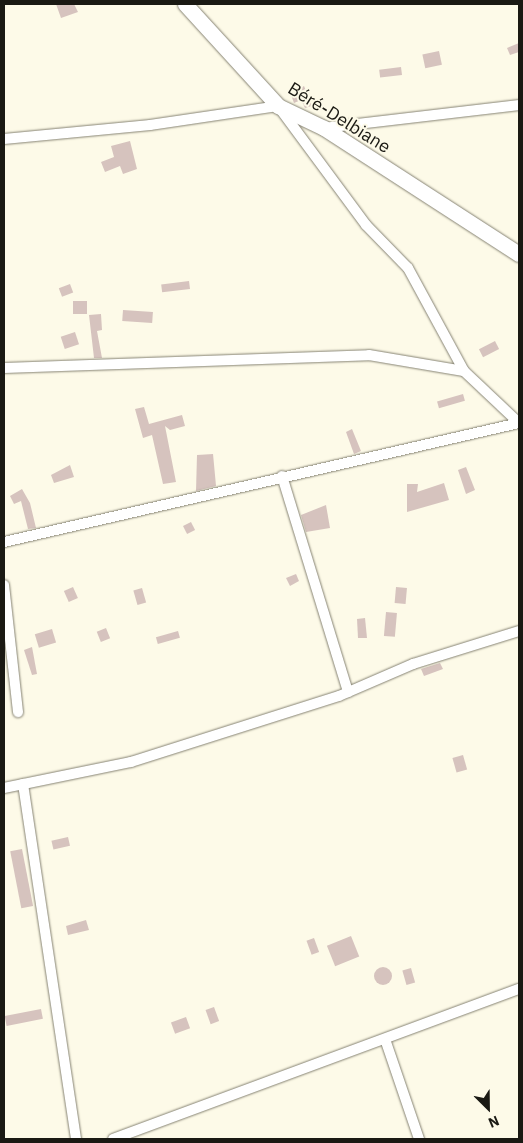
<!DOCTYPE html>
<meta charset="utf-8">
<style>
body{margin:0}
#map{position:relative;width:523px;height:1143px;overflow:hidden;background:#fdfae8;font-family:"IBM Plex Sans",sans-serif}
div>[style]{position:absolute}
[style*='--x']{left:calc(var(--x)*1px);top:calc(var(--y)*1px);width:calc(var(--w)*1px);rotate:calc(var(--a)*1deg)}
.building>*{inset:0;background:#d6c3be;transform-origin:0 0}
.round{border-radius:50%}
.roads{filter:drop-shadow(0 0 1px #868373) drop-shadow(0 0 1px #868373)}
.street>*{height:10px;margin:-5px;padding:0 5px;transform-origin:5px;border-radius:5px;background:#fff}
.secondary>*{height:15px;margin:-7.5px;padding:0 7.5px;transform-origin:7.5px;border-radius:7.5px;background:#fff}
span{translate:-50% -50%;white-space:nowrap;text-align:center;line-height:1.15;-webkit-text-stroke:4px #fdfae8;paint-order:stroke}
.street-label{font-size:18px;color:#1a1913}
.frame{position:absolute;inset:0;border:5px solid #1a1913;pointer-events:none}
.north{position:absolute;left:463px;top:1083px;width:50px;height:50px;-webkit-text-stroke:4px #fdfae8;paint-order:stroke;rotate:157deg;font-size:14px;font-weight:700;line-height:20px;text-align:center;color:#1a1913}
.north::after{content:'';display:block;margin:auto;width:18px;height:22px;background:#1a1913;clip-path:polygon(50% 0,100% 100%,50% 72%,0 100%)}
</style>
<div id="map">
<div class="building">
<i style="clip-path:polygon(56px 4px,74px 4px,78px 12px,61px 18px)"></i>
<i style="clip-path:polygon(519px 43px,519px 52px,510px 55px,507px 48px)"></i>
<i style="left:439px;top:51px;width:14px;height:17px;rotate:78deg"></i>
<i style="left:401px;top:67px;width:8px;height:22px;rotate:83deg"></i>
<i style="clip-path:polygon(304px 86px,312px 106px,305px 108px,301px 100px,294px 103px,291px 95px)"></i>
<i style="clip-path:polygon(130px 141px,137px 169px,123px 174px,120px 166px,105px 172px,101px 162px,114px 157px,111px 146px)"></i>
<i style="left:189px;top:281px;width:8px;height:28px;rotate:83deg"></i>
<i style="left:70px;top:284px;width:9px;height:12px;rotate:69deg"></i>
<i style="left:87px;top:301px;width:13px;height:14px;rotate:90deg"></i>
<i style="left:123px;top:310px;width:30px;height:11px;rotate:4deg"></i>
<i style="clip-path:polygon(101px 314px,102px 330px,97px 331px,102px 358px,94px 358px,89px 315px)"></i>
<i style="left:75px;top:332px;width:13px;height:15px;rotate:72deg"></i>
<i style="left:495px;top:341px;width:9px;height:18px;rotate:63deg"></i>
<i style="left:463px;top:394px;width:7px;height:27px;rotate:74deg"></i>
<i style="clip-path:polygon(144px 407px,149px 424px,182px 415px,185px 426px,170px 430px,165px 426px,176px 482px,163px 484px,152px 435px,143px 438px,135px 409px)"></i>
<i style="clip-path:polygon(352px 429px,361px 451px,354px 454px,346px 432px)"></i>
<i style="clip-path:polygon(213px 454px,216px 486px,196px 491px,197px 455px)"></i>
<i style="clip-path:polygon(70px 465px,74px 477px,54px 483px,51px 475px)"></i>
<i style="clip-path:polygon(466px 467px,475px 490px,466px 494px,458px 470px)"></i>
<i style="clip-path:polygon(444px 483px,449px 500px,407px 512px,407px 484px,418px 484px,417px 492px)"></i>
<i style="clip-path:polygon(22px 489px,30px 503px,36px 528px,28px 529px,21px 501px,14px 504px,10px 496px)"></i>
<i style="clip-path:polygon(326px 505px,330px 528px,306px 532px,301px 515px)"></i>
<i style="left:191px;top:522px;width:9px;height:9px;rotate:63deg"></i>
<i style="clip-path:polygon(296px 574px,299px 581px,290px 586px,286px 578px)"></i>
<i style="left:73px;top:587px;width:12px;height:10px;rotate:66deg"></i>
<i style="left:396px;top:587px;width:11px;height:16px;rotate:5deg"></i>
<i style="left:142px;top:588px;width:15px;height:9px;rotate:74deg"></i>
<i style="left:386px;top:612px;width:11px;height:24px;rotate:5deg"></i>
<i style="clip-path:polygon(365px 618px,367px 638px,358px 638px,357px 619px)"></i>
<i style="left:106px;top:628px;width:11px;height:10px;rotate:68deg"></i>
<i style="left:52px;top:629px;width:14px;height:18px;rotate:73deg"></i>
<i style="left:178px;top:631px;width:7px;height:23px;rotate:74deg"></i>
<i style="clip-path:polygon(32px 647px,37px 674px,32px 675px,24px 650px)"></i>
<i style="clip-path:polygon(440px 663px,443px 669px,424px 676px,421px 669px)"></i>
<i style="left:463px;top:755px;width:15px;height:11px;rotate:74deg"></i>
<i style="left:68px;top:837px;width:9px;height:17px;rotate:77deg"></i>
<i style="left:22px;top:849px;width:58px;height:12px;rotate:79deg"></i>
<i style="clip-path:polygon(86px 920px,89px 930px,68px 935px,66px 926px)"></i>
<i style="left:351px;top:936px;width:22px;height:26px;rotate:68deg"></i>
<i style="left:314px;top:938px;width:15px;height:8px;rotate:70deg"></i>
<i class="round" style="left:374px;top:967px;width:18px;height:18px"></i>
<i style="left:411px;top:968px;width:15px;height:9px;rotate:74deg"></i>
<i style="left:214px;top:1007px;width:15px;height:9px;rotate:70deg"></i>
<i style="left:41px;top:1009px;width:10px;height:37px;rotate:79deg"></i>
<i style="left:186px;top:1017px;width:12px;height:16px;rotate:70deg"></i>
</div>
<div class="roads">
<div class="street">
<i style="--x:324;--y:128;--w:196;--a:-6.7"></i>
<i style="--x:4;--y:139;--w:147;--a:-5.5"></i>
<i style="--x:150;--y:125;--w:129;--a:-8.4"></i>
<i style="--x:278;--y:106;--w:148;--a:53.5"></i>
<i style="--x:366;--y:225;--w:60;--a:45.7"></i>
<i style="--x:408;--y:268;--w:117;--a:61.5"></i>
<i style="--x:4;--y:368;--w:365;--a:-2"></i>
<i style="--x:369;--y:355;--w:96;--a:9.6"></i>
<i style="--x:464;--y:371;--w:76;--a:43.4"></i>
<i style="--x:282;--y:476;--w:226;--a:73"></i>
<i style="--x:4;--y:542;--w:529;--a:-13.01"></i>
<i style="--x:4;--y:585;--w:128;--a:83.7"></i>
<i style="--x:23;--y:784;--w:359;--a:81.5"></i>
<i style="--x:4;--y:788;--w:130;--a:-11.6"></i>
<i style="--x:131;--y:762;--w:218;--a:-17.6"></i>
<i style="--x:339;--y:696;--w:81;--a:-23.4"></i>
<i style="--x:413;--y:664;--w:111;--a:-17.3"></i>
<i style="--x:385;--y:1039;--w:106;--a:71.2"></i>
<i style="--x:113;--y:1139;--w:433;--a:-20.3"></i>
</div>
<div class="secondary">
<i style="--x:185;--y:4;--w:138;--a:47.6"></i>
<i style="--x:278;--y:106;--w:51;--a:25.6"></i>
<i style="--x:324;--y:128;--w:232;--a:32.9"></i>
</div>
</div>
<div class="street-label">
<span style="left:339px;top:118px;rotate:32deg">Béré-Delbiane</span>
</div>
<div class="frame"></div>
<div class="north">N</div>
</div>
